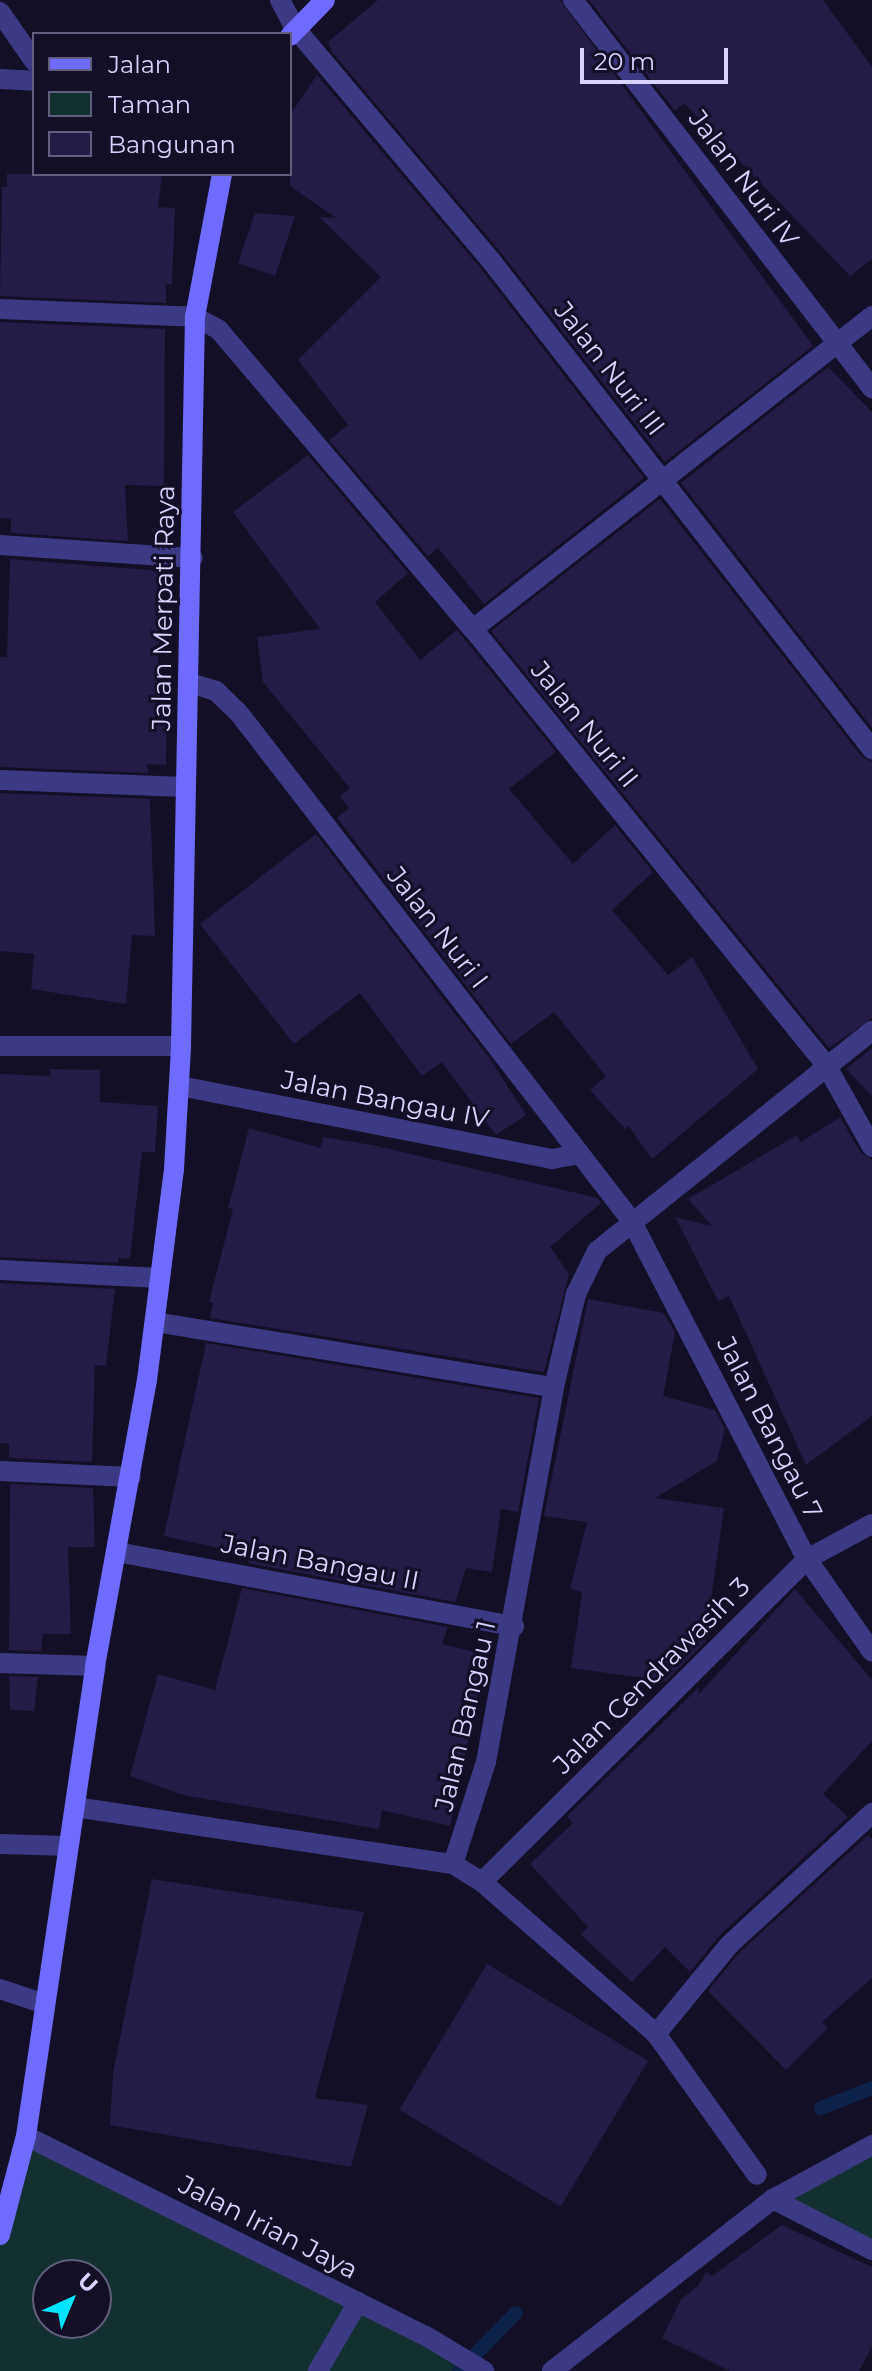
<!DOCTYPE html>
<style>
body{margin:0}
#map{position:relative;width:872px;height:2371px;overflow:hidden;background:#130f26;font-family:Montserrat,sans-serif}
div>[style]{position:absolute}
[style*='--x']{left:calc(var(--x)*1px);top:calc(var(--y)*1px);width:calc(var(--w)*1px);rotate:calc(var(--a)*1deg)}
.green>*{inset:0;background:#12302f}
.stream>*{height:14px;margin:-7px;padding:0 7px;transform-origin:7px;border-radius:7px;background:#0c2248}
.building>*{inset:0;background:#241b47;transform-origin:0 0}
.lane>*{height:20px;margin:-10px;padding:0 10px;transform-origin:10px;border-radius:10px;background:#3d3a85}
.street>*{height:20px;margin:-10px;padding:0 10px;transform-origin:10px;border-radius:10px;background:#3d3a85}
.secondary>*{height:20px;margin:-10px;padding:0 10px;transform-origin:10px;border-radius:10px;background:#6f6bff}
span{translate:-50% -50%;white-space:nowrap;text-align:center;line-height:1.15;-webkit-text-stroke:6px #130f26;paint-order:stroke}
.street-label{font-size:26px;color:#d9d4ff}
.legend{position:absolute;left:32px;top:32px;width:260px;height:144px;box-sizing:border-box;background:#130f26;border:2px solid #625e7d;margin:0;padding:10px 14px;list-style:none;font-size:24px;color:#d9d4ff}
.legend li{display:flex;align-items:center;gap:16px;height:40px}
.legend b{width:40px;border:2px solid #625e7d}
.north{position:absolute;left:32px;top:2259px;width:80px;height:80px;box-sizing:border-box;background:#130f26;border:2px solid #625e7d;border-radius:50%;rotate:44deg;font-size:22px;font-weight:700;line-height:32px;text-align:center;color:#d9d4ff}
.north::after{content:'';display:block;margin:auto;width:28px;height:36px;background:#00e5ff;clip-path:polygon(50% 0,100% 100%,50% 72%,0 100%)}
.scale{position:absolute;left:580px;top:48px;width:148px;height:36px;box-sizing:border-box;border:4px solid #d9d4ff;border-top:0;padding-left:10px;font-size:24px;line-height:28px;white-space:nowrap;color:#d9d4ff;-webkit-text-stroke:6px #130f26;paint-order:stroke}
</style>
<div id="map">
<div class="green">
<i style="clip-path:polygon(evenodd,26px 2136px,484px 2371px,0 2371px,0 2235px,26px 2136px,48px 2275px,96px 2275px,96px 2323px,48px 2323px,48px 2275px)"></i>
<i style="clip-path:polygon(872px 2145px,872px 2250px,773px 2199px)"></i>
</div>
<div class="stream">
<i style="--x:821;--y:2108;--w:55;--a:-21.4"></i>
<i style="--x:459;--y:2371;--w:81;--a:-45.5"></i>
</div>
<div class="building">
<i style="clip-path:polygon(378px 0,560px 0,813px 346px,665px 462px,502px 254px,332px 52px,328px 42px)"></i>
<i style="clip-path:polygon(589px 0,823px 0,872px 67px,872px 259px,850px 276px,684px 103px,675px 111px)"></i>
<i style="clip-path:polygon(317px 75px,482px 270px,644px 478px,484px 604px,438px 548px,428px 556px,329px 440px,348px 425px,298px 360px,381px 277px,319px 217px,336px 218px,290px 186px,290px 115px)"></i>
<i style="clip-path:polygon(7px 174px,162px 174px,158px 207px,175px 208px,172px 284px,166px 284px,166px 303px,0 296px,2px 187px,7px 187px)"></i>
<i style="clip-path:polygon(255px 213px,295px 216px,275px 276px,238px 263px)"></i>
<i style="clip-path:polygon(0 322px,165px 329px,164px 486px,125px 485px,128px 541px,11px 533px,11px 519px,0 518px)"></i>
<i style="clip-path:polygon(828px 367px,872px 412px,872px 728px,681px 483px)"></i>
<i style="clip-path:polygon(308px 455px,408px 573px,375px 602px,420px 660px,457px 630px,556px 752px,509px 789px,573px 864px,615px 825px,653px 872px,612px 910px,668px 975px,692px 957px,758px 1069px,652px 1159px,628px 1125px,626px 1130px,590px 1090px,606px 1076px,554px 1012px,511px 1044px,337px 818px,349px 808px,340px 796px,350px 788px,263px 682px,257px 637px,320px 629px,233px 512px)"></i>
<i style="clip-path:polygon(660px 499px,862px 757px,872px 762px,872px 1018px,829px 1048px,491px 631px)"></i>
<i style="clip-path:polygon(10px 559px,162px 571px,158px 662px,159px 716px,167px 716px,166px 765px,147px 764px,148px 773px,0 767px,0 657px,7px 657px)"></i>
<i style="clip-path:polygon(0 793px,150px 799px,155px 936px,132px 935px,126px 1004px,31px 989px,34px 954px,0 951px)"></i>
<i style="clip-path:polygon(316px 834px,490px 1059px,526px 1115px,496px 1135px,442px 1062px,422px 1076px,360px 993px,294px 1044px,200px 924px)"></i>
<i style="clip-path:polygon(872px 1048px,872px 1096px,846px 1069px)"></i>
<i style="clip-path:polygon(50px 1069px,100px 1070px,100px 1102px,158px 1106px,155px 1152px,142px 1152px,130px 1259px,119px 1258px,118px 1263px,0 1257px,0 1074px,50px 1076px)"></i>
<i style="clip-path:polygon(840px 1117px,861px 1153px,872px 1160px,872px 1416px,806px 1465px,729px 1296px,718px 1301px,675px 1217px,712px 1226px,688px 1199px,797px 1135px,801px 1142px)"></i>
<i style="clip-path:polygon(249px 1128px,321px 1148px,323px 1137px,372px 1145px,598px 1198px,601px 1203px,550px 1247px,569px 1274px,544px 1372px,210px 1318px,213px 1303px,209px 1302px,233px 1209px,228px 1208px)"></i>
<i style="clip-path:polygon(0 1283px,115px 1289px,106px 1366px,95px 1365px,92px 1462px,9px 1458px,9px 1443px,0 1443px)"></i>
<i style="clip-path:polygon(588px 1299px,664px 1313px,675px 1332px,663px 1396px,715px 1410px,725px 1429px,717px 1461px,655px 1498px,724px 1508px,705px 1642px,666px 1681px,571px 1668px,582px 1592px,570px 1589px,587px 1522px,544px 1516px)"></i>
<i style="clip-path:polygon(206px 1343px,539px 1398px,518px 1512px,501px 1509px,492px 1572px,466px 1568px,455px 1602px,248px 1563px,250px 1555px,164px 1536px)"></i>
<i style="clip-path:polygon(10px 1484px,93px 1488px,95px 1547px,68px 1547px,71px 1634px,43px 1634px,41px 1651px,9px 1650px)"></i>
<i style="clip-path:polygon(242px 1588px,448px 1627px,442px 1644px,486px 1655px,450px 1826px,382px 1810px,379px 1829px,183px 1795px,130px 1776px,158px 1674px,215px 1690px)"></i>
<i style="clip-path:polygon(795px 1589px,872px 1680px,872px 1741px,823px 1794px,848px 1817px,720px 1935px,690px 1972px,665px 1947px,632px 1982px,581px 1935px,588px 1927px,530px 1864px,573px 1823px,567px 1816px,699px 1687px,698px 1695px)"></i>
<i style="clip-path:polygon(9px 1676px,38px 1677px,34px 1711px,10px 1710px)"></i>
<i style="clip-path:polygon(868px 1835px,872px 1839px,872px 1978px,822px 2022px,828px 2028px,786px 2070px,708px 1991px,738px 1954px)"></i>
<i style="clip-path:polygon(152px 1879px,364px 1912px,315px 2098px,368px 2105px,351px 2167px,110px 2125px,113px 2073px)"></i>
<i style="left:487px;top:1964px;width:188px;height:170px;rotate:31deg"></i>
<i style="clip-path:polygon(782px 2225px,872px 2267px,872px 2347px,859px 2371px,730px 2371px,662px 2338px,681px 2299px,698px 2286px,706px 2272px,712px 2276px)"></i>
</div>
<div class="lane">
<i style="--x:318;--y:2371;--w:80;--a:-59.9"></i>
</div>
<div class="street">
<i style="--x:280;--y:0;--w:32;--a:62"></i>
<i style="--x:295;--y:28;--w:306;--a:49.9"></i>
<i style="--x:492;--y:262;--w:618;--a:52.04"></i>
<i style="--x:573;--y:0;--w:490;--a:52.4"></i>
<i style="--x:0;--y:12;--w:60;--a:55.2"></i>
<i style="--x:0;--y:79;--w:34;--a:3"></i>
<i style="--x:0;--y:309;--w:195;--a:2.3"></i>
<i style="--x:195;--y:317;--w:27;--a:28"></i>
<i style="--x:219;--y:330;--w:392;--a:49.7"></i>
<i style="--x:473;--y:629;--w:561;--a:51.01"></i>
<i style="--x:826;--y:1065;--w:94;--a:60.7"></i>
<i style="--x:0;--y:545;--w:193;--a:3.9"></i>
<i style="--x:473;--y:629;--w:507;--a:-38.11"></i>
<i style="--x:190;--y:683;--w:27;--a:17"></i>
<i style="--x:216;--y:691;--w:30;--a:44"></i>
<i style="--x:238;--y:712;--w:642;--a:52.27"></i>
<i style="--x:631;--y:1220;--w:382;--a:62.6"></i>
<i style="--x:807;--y:1559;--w:113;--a:55"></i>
<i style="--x:0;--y:780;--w:185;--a:2.2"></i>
<i style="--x:0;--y:1046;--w:181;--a:0"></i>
<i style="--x:180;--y:1086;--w:379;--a:11.1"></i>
<i style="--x:552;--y:1159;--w:28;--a:-10"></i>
<i style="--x:0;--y:1270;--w:160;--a:2.9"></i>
<i style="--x:155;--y:1322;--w:404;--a:9.3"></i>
<i style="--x:0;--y:1471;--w:131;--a:2.6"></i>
<i style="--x:117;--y:1552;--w:404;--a:10.6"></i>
<i style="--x:0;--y:1663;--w:95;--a:1.8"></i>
<i style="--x:75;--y:1807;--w:382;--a:8.6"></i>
<i style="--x:453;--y:1864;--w:34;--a:32"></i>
<i style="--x:482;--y:1882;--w:231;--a:41.1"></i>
<i style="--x:656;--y:2034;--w:173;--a:54.4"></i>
<i style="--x:0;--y:1844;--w:68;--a:1.7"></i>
<i style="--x:453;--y:1864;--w:107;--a:-72.1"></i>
<i style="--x:486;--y:1762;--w:381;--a:-79.7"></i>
<i style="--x:554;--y:1387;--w:96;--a:-76.7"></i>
<i style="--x:576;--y:1294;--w:48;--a:-64"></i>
<i style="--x:597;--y:1251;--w:352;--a:-38.7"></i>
<i style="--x:482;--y:1882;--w:458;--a:-44.8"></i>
<i style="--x:807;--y:1559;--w:74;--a:-28.3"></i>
<i style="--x:0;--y:1989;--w:44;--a:18.4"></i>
<i style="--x:656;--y:2034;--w:115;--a:-50.6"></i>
<i style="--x:729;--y:1945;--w:195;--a:-42.7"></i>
<i style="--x:26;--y:2136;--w:447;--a:26.6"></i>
<i style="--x:426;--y:2336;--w:68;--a:31.1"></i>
<i style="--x:773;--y:2199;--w:111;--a:27.3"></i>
<i style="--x:552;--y:2371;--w:280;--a:-37.9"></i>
<i style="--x:773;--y:2199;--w:113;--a:-28.6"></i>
</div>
<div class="secondary">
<i style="--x:290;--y:36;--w:50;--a:-45.8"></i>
<i style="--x:0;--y:2235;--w:102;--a:-75.3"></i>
<i style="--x:26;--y:2136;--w:475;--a:-81.6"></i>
<i style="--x:95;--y:1666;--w:291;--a:-79.7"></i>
<i style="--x:147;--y:1380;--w:213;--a:-82.7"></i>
<i style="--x:174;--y:1169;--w:123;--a:-86.7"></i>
<i style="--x:181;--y:1046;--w:729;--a:-88.9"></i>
<i style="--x:195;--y:317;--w:146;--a:-79.3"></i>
</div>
<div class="street-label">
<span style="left:743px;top:179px;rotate:53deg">Jalan Nuri IV</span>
<span style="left:609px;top:369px;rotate:52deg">Jalan Nuri III</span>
<span style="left:164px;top:608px;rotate:-89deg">Jalan Merpati Raya</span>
<span style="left:584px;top:725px;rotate:51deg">Jalan Nuri II</span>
<span style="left:437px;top:928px;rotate:52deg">Jalan Nuri I</span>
<span style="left:385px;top:1100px;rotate:11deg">Jalan Bangau IV</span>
<span style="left:769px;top:1428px;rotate:63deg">Jalan Bangau 7</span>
<span style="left:320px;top:1563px;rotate:11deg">Jalan Bangau II</span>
<span style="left:652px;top:1676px;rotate:-45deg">Jalan Cendrawasih 3</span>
<span style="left:466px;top:1716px;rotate:-77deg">Jalan Bangau 1</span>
<span style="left:268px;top:2228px;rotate:27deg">Jalan Irian Jaya</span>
</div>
<ul class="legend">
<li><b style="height:10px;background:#6f6bff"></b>Jalan</li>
<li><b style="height:22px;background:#12302f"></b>Taman</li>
<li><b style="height:22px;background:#241b47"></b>Bangunan</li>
</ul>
<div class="north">U</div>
<div class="scale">20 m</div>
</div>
